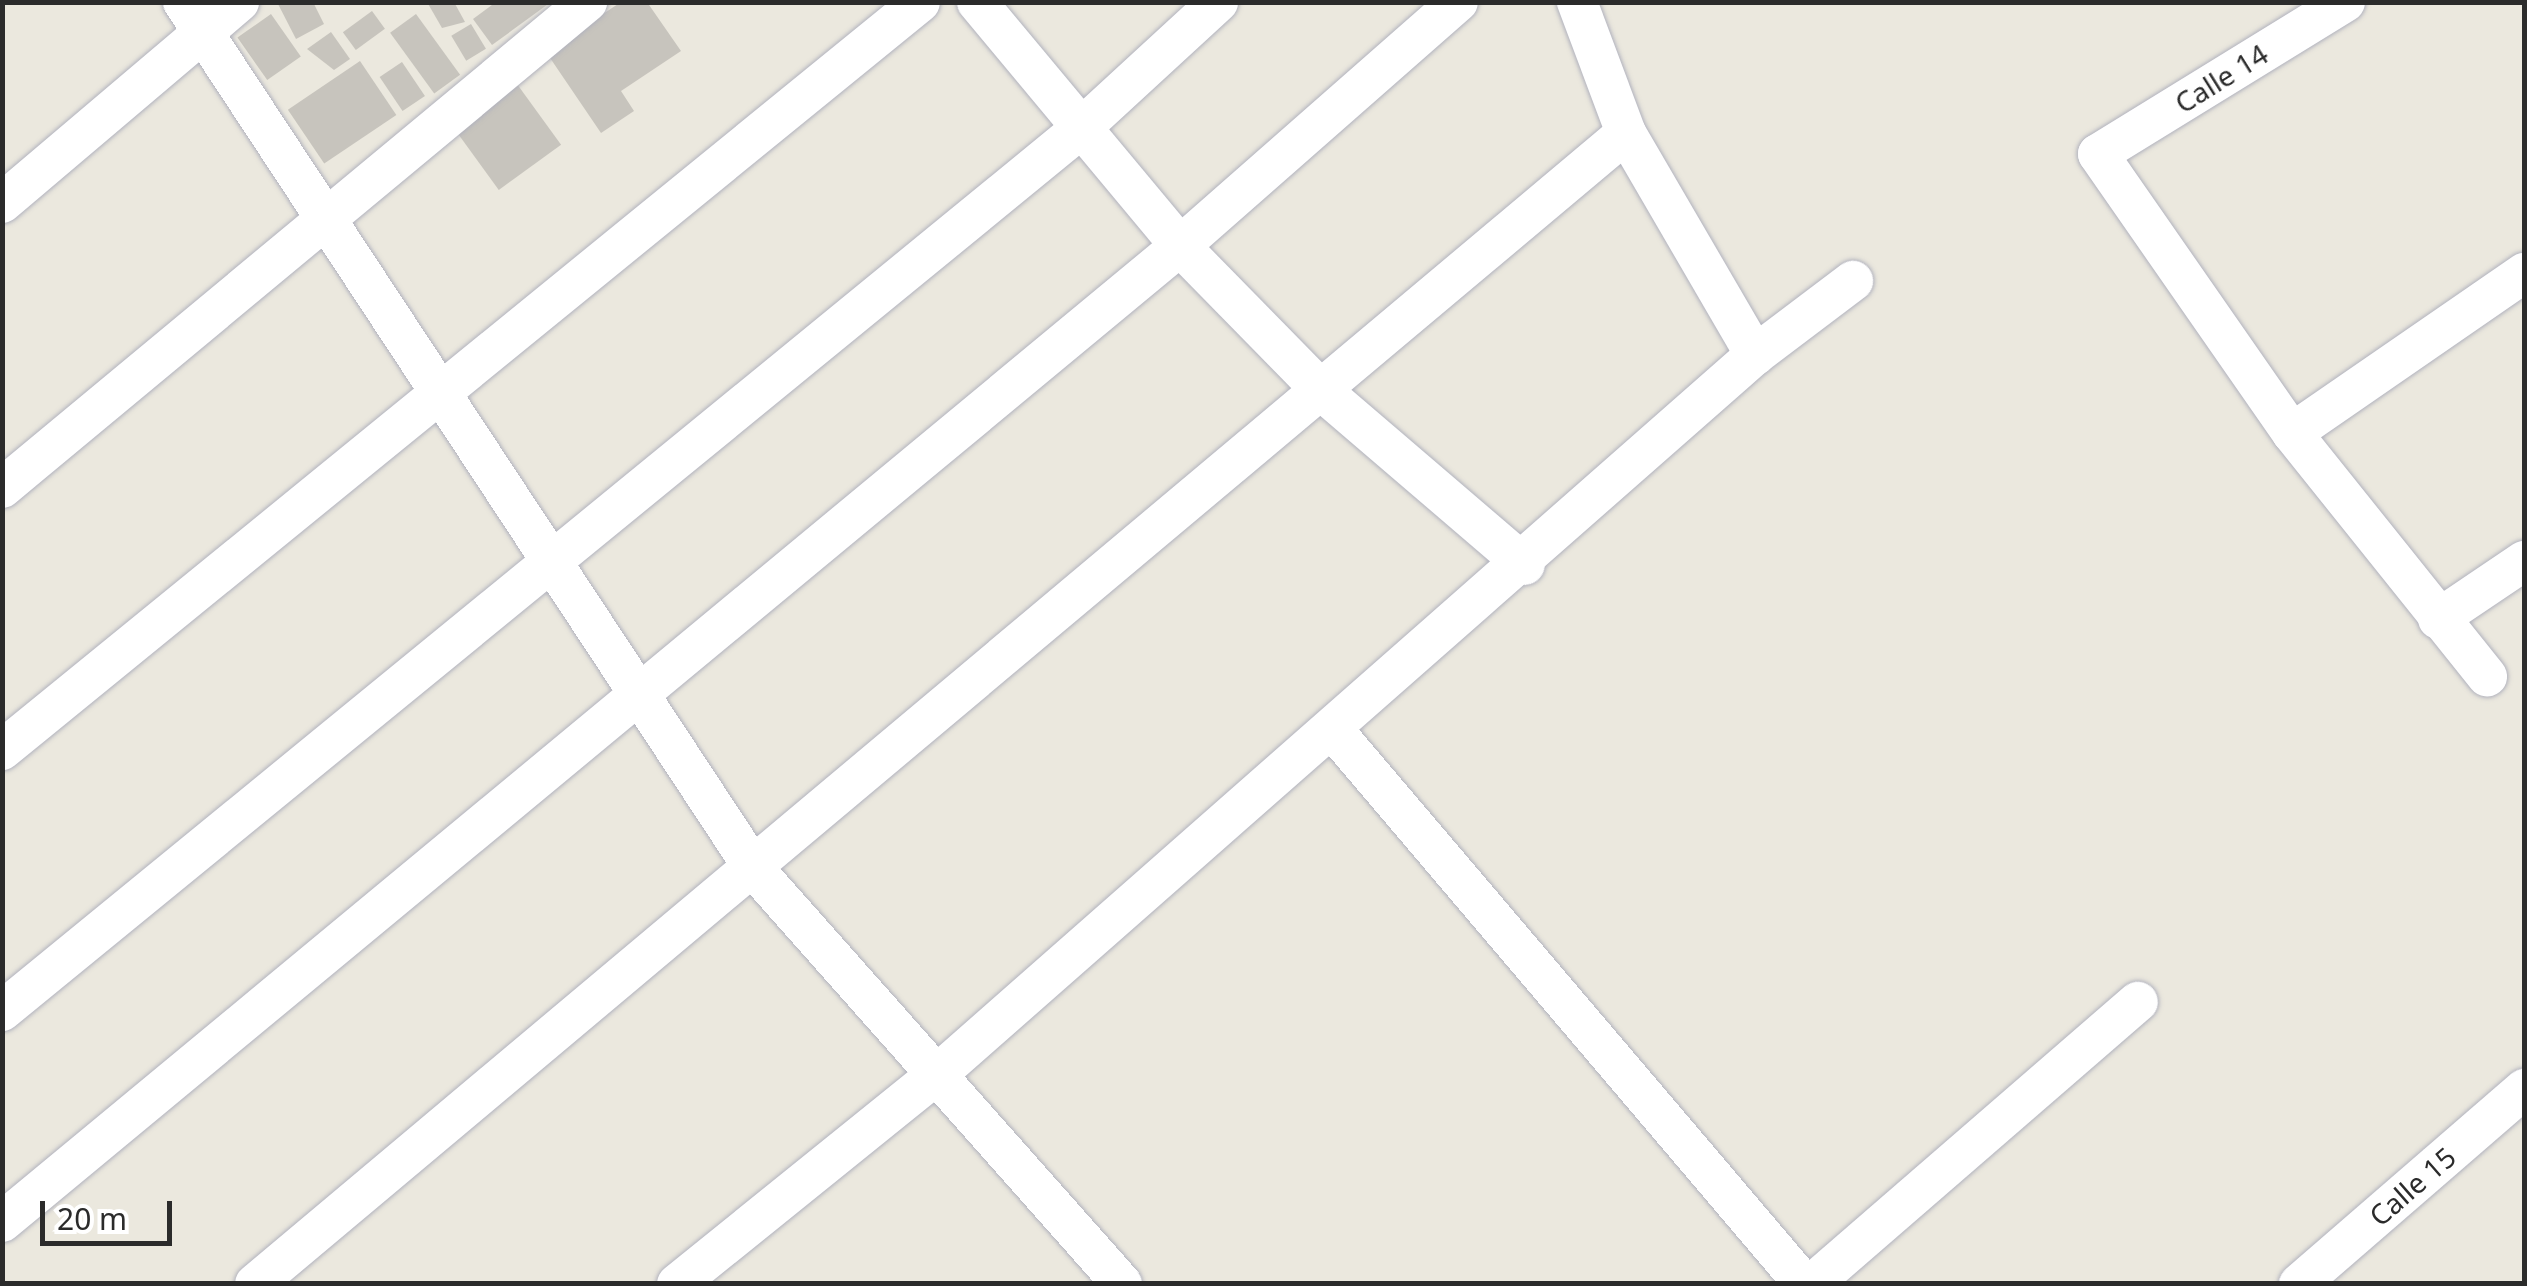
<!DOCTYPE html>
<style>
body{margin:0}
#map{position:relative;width:2527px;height:1286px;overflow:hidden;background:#ebe8de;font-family:"Noto Sans",sans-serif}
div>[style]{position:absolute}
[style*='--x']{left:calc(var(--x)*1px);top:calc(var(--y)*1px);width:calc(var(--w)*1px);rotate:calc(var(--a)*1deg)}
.building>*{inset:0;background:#c7c4bd;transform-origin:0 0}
.roads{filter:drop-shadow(0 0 2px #b1b2bd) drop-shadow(0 0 2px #b1b2bd)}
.minor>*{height:40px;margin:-20px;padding:0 20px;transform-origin:20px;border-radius:20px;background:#fff}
span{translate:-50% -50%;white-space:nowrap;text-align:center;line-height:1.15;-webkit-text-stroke:10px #fff;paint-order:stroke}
.street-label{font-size:28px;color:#2b2b2b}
.frame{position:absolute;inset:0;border:5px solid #2b2b2b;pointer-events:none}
.scale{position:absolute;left:40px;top:1201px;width:132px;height:45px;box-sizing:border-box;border:5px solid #2b2b2b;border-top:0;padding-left:12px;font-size:30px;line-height:35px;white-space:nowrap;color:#2b2b2b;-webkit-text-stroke:8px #fff;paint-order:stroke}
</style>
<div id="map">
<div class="building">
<i style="clip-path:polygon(313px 2px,324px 24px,296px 39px,278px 4px)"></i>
<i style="clip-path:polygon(427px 2px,454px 2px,465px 22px,442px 28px)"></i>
<i style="clip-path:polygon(496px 2px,551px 2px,492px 45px,473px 19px)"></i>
<i style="clip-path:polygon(621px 2px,647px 2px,681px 51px,621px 91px,634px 111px,601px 133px,546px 52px)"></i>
<i style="left:372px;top:11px;width:22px;height:36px;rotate:54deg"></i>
<i style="left:271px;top:14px;width:52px;height:41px;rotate:55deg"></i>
<i style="left:416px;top:14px;width:75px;height:32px;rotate:54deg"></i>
<i style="left:471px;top:24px;width:29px;height:23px;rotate:59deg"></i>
<i style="clip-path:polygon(331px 32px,350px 59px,334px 70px,307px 49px)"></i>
<i style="left:360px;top:61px;width:65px;height:87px;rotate:56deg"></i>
<i style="left:402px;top:62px;width:41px;height:27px;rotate:56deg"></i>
<i style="left:517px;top:84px;width:75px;height:77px;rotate:54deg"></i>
</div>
<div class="roads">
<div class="minor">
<i style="--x:183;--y:2;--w:1040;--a:56.62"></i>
<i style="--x:755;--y:870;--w:553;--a:48.44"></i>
<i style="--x:977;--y:2;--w:317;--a:50.2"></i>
<i style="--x:1180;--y:246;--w:203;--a:45.6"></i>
<i style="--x:1322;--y:391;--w:267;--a:40.6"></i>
<i style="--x:1577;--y:2;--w:140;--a:69.5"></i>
<i style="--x:1626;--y:133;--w:257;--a:59.8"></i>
<i style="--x:2345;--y:2;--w:290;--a:148.4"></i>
<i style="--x:2098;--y:154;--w:340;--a:55.2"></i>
<i style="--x:2292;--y:433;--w:312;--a:51.3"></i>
<i style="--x:2;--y:203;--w:311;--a:-40.3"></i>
<i style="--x:2292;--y:433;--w:282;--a:-34.6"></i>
<i style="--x:2;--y:488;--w:761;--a:-39.72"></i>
<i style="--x:2438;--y:619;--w:104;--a:-34"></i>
<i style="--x:1334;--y:731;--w:726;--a:49.64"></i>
<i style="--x:2;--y:750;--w:1184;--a:-39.17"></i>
<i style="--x:2;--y:1011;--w:1391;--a:-39.28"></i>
<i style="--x:1079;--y:130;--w:189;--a:-42.6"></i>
<i style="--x:2;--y:1222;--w:1530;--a:-39.64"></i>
<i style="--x:1180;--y:246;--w:370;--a:-41.3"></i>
<i style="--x:255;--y:1284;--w:1790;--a:-40.01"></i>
<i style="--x:677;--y:1284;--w:339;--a:-38.9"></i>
<i style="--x:941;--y:1071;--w:1084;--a:-41.34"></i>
<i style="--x:1755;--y:355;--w:123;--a:-37.1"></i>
<i style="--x:1812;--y:1284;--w:431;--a:-40.9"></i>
<i style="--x:2299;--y:1284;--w:298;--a:-40.9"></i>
</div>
</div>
<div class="street-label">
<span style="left:2221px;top:78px;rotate:-32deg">Calle 14</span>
<span style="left:2412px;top:1186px;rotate:-41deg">Calle 15</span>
</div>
<div class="frame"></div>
<div class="scale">20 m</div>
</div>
